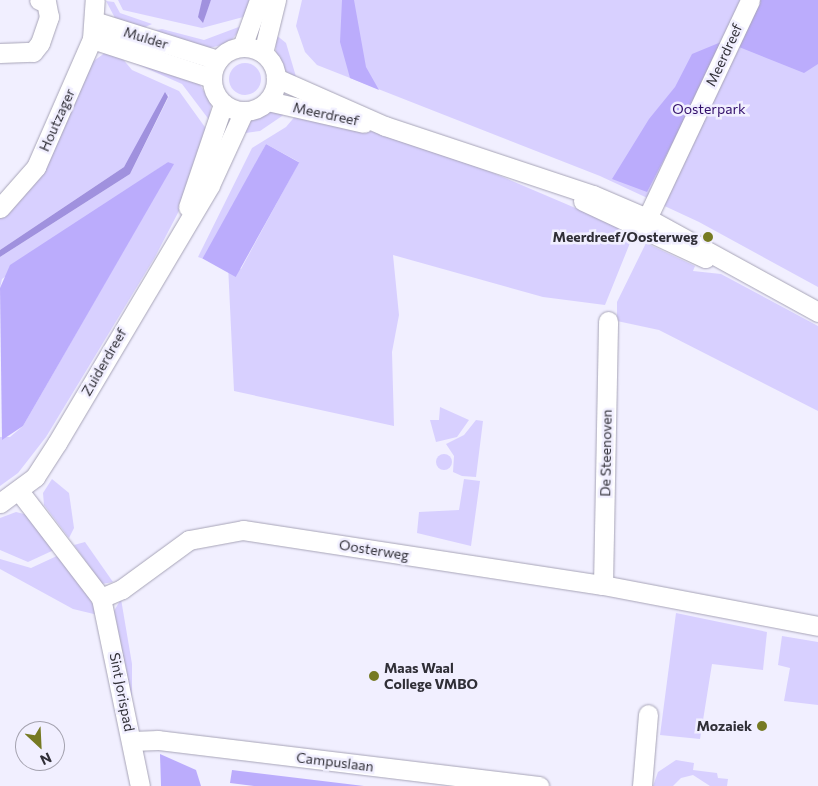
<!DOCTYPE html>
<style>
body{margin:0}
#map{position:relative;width:818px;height:786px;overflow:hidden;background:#f1efff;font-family:Commissioner,sans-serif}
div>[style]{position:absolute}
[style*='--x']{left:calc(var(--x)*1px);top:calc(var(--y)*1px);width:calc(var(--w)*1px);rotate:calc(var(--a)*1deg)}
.green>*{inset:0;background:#d8d0ff}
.round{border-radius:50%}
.forest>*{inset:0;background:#bbacfc;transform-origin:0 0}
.water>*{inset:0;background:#a091de}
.roads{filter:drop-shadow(0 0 1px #a7a4b7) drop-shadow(0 0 1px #a7a4b7)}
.minor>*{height:19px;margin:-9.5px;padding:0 9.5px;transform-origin:9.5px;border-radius:9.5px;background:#fff}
.minor>.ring{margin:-9.5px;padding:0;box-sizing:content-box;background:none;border:19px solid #fff;border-radius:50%}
.dots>*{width:14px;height:14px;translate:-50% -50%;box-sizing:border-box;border:2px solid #f1efff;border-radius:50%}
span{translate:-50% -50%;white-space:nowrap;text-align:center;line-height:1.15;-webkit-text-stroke:5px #f1efff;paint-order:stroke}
.street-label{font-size:14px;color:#302f37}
.park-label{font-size:14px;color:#310e6a}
.poi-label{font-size:14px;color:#302f37;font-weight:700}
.right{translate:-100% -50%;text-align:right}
.left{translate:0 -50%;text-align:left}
.north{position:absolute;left:15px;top:721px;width:50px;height:50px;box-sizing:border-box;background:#f1efff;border:1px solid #a4a2af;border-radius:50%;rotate:155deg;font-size:14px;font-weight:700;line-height:20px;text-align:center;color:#302f37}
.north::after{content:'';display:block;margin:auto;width:18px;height:22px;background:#767a23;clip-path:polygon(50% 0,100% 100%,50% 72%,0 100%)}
</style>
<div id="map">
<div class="green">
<i style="clip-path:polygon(118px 0,202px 0,203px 21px,211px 0,251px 0,247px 16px,202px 28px,123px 10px)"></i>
<i style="clip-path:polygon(302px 0,818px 0,818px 287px,699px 222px,600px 176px,317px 65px,305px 52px,296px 26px)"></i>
<i style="clip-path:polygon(106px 1px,114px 2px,120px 13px,152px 24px,143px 28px,115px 18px)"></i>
<i style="clip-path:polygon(244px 25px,229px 43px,210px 48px,152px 31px,162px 29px,204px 40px)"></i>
<i style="clip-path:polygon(275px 34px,286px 43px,297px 80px,285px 71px,276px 52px)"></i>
<i style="clip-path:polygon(106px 52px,122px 58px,132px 70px,179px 91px,207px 130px,181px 207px,155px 257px,46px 437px,18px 473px,0 486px,0 437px,10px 437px,23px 426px,173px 164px,168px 162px,105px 205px,2px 279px,0 288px,0 257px,130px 174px,168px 98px,169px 94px,124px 167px,0 250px,0 218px,39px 176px,91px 63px)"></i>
<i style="clip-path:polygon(132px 62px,199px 83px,211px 103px,210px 121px,182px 84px)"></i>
<i class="round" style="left:229px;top:63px;width:32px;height:32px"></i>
<i style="clip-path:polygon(273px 111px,285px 114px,260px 131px,239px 134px,252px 119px)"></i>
<i style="clip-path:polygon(297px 114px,330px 125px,387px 134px,491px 172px,634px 233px,605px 305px,543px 297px,393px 255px,399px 315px,392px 352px,394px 426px,234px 391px,228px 265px,241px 269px,299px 162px,266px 144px,214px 246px,204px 259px,198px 257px,252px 148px,286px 127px)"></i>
<i style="clip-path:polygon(646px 243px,695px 266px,693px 271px,721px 274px,818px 326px,818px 411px,659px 330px,617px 321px,617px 302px)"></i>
<i style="clip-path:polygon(440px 407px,469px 420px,457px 437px,436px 442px,430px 420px,439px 420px)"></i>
<i style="clip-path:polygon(476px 420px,483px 421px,476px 477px,462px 476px,453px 472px,454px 456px,446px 444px,464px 435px)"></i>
<i class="round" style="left:436px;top:454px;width:16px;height:16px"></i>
<i style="clip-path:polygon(52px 479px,69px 493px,74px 528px,69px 538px,44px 505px,43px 493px)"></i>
<i style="clip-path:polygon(464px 479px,480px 481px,471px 546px,417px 533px,419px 512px,459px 510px)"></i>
<i style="clip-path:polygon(16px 512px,28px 515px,54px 550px,28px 562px,0 550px,0 518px)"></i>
<i style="clip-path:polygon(85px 542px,113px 582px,102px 584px,74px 545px)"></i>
<i style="clip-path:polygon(59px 555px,84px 587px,98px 615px,73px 609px,0 569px,0 559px,31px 568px)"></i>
<i style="clip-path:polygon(121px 599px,132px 664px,132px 700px,114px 611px)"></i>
<i style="clip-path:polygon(676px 613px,767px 632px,763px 670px,712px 664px,700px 739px,660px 735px)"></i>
<i style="clip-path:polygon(782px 636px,818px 642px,818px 705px,784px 701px,790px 668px,778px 665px)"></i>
<i style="clip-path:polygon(676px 760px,694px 763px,693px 770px,717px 773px,718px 778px,728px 779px,727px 786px,710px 786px,693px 775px,681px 778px,673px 786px,653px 786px,658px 772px)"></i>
</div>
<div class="forest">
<i style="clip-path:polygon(342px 0,354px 0,366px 67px,379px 90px,350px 78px,340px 42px)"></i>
<i style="clip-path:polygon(755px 0,818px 0,818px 64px,804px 73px,739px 47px)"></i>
<i style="clip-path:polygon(726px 40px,647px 192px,612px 179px,649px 119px,675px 87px,692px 54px)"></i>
<i style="left:266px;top:144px;width:38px;height:131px;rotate:29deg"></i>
<i style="clip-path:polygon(168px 162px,174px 164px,23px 426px,2px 440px,0 288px,10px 265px)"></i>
<i style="clip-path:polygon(160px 754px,196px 770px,201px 786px,161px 786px)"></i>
<i style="clip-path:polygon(232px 770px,364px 786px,254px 786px,230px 783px)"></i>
</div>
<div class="water">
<i style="clip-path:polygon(202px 0,211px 0,203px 23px,198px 17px)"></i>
<i style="clip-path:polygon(165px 92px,168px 97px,130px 174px,0 257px,0 250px,124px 167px)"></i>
</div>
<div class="roads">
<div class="minor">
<i style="--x:94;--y:21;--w:130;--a:17.5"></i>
<i style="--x:92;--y:39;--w:126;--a:18"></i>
<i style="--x:242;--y:47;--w:50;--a:-70.1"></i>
<i class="ring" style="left:212px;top:47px;width:45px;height:45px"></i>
<i style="--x:0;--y:53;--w:33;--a:-2"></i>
<i style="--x:33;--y:52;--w:11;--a:-52"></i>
<i style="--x:40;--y:43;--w:28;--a:-71"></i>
<i style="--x:49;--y:17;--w:15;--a:-101"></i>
<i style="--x:46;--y:2;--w:7;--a:-164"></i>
<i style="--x:263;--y:53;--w:55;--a:-76.2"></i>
<i style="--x:276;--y:78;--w:119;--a:23.8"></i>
<i style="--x:385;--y:126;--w:219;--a:18.4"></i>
<i style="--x:593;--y:195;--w:59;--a:23.1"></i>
<i style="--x:647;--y:218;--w:195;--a:28.8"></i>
<i style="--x:268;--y:101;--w:98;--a:12.9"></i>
<i style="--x:583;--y:201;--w:135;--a:25"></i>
<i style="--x:188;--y:207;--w:109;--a:-71.2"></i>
<i style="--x:0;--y:208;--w:55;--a:-48.7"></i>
<i style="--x:36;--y:167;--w:140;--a:-66.4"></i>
<i style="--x:92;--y:39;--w:39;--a:-86"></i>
<i style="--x:641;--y:231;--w:255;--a:-64.7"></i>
<i style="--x:19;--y:491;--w:135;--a:52.5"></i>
<i style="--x:101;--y:598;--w:192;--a:78.3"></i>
<i style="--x:0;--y:503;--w:44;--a:-36.6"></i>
<i style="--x:35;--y:477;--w:40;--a:-57.1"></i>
<i style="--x:57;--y:443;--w:300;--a:-59.3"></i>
<i style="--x:210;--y:185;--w:81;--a:-65.3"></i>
<i style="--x:603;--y:585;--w:264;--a:-88.9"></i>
<i style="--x:101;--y:598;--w:23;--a:-23"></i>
<i style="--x:122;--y:589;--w:83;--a:-36.2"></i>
<i style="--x:189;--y:540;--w:55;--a:-10.5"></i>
<i style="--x:243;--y:530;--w:364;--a:8.7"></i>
<i style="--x:603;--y:585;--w:219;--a:10.8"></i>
<i style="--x:132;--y:741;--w:26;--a:-2"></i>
<i style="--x:158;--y:740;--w:384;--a:6.9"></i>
<i style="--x:642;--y:786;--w:72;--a:-85.2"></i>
</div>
</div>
<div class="dots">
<i style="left:708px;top:237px;background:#767a23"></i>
<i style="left:374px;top:676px;background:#767a23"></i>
<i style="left:762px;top:726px;background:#767a23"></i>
</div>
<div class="street-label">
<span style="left:146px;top:38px;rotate:17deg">Mulder</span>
<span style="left:724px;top:55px;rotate:-65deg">Meerdreef</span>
<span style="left:326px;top:114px;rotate:12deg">Meerdreef</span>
<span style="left:57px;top:120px;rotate:-66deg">Houtzager</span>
<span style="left:104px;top:362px;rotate:-60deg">Zuiderdreef</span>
<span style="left:606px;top:453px;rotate:-89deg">De Steenoven</span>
<span style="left:374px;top:550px;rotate:9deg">Oosterweg</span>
<span style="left:122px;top:692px;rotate:79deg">Sint Jorispad</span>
<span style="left:335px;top:762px;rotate:7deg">Campuslaan</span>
</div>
<div class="park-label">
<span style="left:709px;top:109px">Oosterpark</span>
</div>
<div class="poi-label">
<span class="right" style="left:698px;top:237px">Meerdreef/Oosterweg</span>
<span class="left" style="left:384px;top:676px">Maas Waal<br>College VMBO</span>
<span class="right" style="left:752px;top:726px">Mozaiek</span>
</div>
<div class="north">N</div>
</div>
